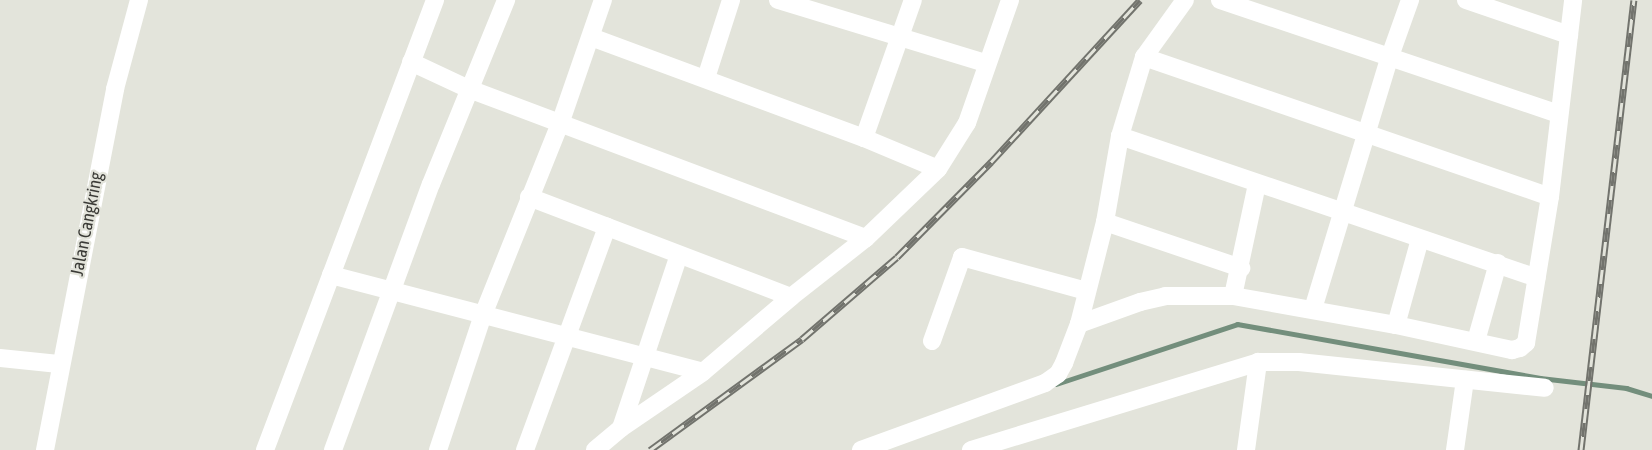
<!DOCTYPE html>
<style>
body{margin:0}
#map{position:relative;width:1652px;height:450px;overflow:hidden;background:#e3e4db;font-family:"Asap Condensed",sans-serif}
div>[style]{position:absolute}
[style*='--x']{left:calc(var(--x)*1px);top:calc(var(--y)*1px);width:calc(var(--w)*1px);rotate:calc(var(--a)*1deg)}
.stream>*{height:5px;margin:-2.5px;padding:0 2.5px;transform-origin:2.5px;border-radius:2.5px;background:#738e7c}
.minor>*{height:18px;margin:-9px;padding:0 9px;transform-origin:9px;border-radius:9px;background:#fff}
.rail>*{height:7px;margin-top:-3.5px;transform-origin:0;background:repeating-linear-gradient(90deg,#e3e4db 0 14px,#72736d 0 28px);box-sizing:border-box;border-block:2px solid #72736d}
span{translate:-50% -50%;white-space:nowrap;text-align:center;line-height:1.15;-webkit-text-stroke:4.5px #e3e4db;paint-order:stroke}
.street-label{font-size:18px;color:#3b3b37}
</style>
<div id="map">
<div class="stream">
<i style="--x:1056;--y:384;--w:191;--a:-18.3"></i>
<i style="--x:1237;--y:324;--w:308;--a:10.1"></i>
<i style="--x:1540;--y:378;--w:87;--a:6.6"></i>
<i style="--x:1626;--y:388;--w:27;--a:17"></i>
</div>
<div class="minor">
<i style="--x:778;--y:0;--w:217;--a:16.9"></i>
<i style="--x:1220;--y:0;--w:357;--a:18.6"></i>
<i style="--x:1466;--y:0;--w:109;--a:18.8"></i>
<i style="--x:591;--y:37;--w:291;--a:20.3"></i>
<i style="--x:864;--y:138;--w:80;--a:22.7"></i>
<i style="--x:1144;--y:57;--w:429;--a:19"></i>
<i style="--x:411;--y:62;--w:64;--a:25"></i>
<i style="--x:469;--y:89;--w:424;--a:20.6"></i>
<i style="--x:706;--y:78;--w:82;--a:-72.2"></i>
<i style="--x:1120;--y:136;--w:440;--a:18.8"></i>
<i style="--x:864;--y:138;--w:146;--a:-70.5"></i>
<i style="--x:529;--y:197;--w:280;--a:20.9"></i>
<i style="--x:1105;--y:222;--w:144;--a:18.7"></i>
<i style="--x:331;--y:275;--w:384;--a:14.6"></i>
<i style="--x:1233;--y:296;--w:115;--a:-77.9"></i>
<i style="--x:1313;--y:309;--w:261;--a:-73.1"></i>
<i style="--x:1389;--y:59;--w:63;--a:-70.4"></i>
<i style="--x:1079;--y:324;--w:105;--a:-75.7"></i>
<i style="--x:1105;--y:222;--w:87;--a:-80.1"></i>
<i style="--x:1120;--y:136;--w:83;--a:-73.1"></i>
<i style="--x:1144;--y:57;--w:70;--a:-54.3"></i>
<i style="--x:1396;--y:325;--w:89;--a:-74.4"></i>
<i style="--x:932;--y:341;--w:89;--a:-70.3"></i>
<i style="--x:962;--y:257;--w:129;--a:15.3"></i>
<i style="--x:1476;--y:341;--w:81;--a:-74.2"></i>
<i style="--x:0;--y:358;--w:59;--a:5.8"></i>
<i style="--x:621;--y:428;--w:182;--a:-71.5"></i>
<i style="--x:45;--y:450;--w:368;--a:-79"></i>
<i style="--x:115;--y:89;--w:92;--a:-74.9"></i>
<i style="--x:265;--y:450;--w:481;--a:-69.3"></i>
<i style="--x:333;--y:450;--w:283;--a:-69.8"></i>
<i style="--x:431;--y:184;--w:199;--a:-67.8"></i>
<i style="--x:438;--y:450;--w:142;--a:-71.6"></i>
<i style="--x:483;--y:315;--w:209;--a:-68.1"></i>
<i style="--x:561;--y:121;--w:128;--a:-70.9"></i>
<i style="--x:525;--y:450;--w:238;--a:-69.8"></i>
<i style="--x:595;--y:450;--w:34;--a:-40"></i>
<i style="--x:621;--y:428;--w:99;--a:-34.3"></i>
<i style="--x:703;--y:372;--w:116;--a:-40.4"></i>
<i style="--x:791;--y:297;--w:95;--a:-38.2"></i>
<i style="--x:866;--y:238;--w:100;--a:-43.8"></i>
<i style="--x:938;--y:169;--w:54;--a:-57.8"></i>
<i style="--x:967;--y:123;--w:130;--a:-70.7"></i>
<i style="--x:861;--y:450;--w:196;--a:-20"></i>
<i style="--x:1045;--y:383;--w:16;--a:-35"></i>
<i style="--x:1058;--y:374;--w:13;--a:-61"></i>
<i style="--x:1064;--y:363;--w:42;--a:-69"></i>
<i style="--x:1079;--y:324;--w:65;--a:-19.8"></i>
<i style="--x:1140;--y:302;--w:26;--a:-13"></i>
<i style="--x:1165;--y:296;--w:68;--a:0"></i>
<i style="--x:1233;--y:296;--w:166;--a:10.1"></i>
<i style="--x:1396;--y:325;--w:119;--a:12.2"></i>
<i style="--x:1512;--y:350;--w:8;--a:-14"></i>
<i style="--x:1520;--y:348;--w:8;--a:-40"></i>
<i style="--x:1526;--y:343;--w:148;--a:-80.7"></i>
<i style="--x:1550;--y:197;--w:198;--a:-83.3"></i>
<i style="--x:971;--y:450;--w:300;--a:-17"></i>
<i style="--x:1258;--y:362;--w:41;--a:0"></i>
<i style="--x:1299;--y:362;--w:247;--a:6"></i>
<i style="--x:1246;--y:450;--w:89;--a:-82.2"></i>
<i style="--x:1455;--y:450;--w:71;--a:-81.9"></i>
</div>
<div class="rail">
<i style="--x:650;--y:450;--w:188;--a:-36.1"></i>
<i style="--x:802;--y:339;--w:125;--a:-40.8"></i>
<i style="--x:897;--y:257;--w:134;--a:-45.3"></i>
<i style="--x:991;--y:162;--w:220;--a:-47.4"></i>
<i style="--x:1581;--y:450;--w:453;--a:-83.3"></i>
</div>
<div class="street-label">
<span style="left:87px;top:224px;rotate:-79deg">Jalan Cangkring</span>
</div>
</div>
